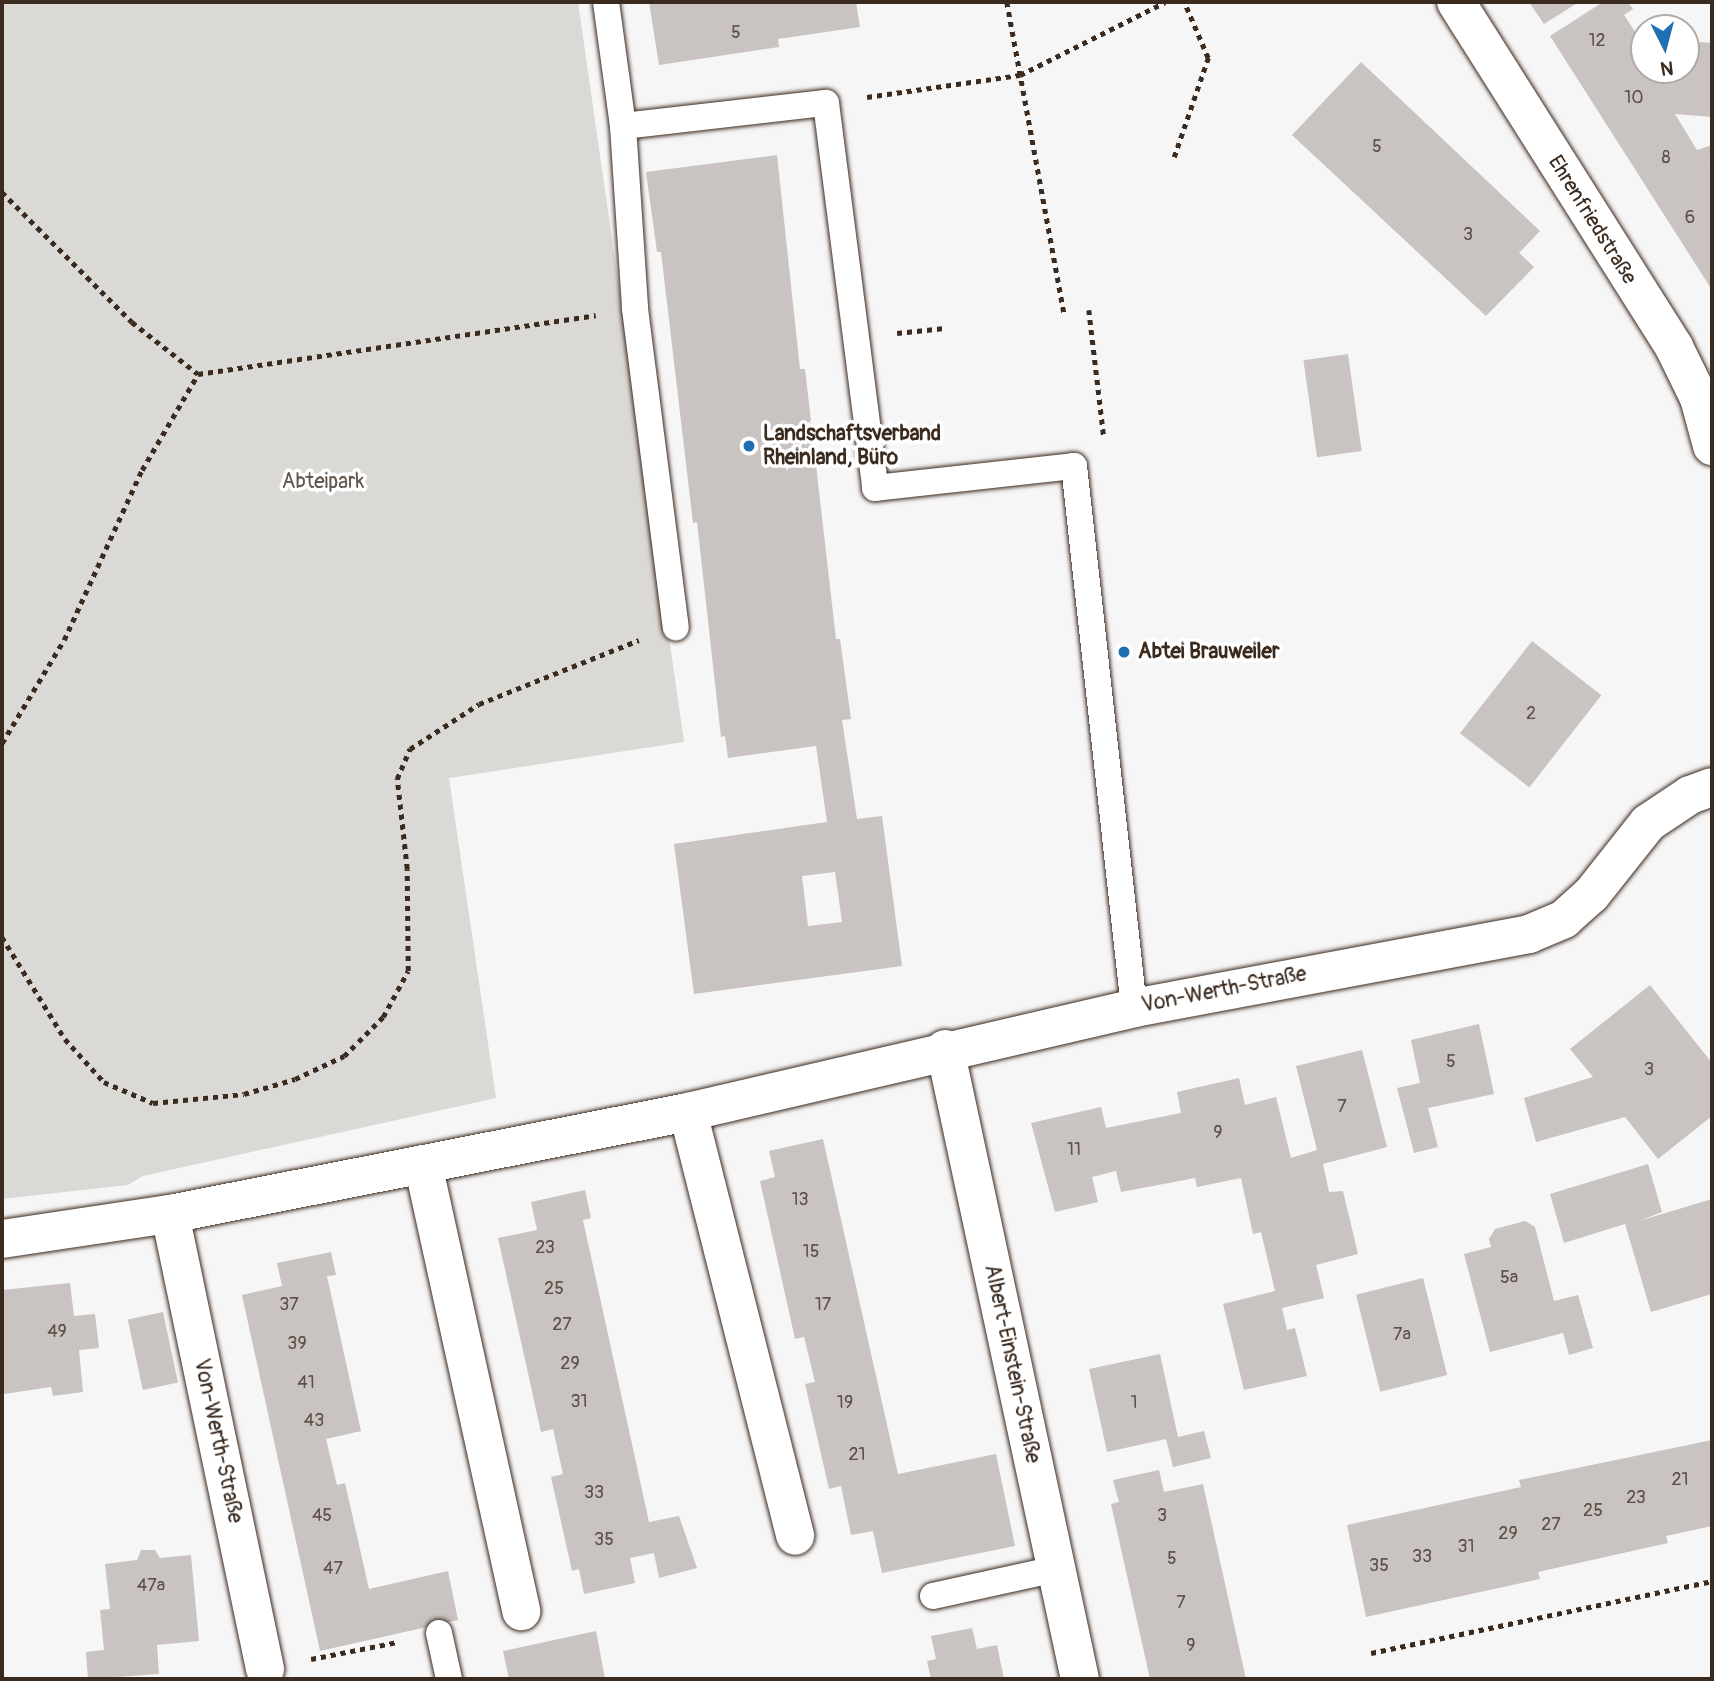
<!DOCTYPE html>
<meta charset="utf-8">
<style>
body{margin:0}
#map{position:relative;width:1714px;height:1681px;overflow:hidden;background:#f7f6f6;font-family:Pangolin,sans-serif}
div>[style]{position:absolute}
[style*='--x']{left:calc(var(--x)*1px);top:calc(var(--y)*1px);width:calc(var(--w)*1px);rotate:calc(var(--a)*1deg)}
.green>*{inset:0;background:#dbd9d6}
.building>*{inset:0;background:#c9c3c1;transform-origin:0 0}
.path>*{height:4.5px;margin-top:-2.25px;transform-origin:0;background:repeating-linear-gradient(90deg,#3b2a1e 0 5px,transparent 0 10px)}
.roads{filter:drop-shadow(0 0 2px #3b2a1e) drop-shadow(0 0 2px #3b2a1e)}
.lane>*{height:26px;margin:-13px;padding:0 13px;transform-origin:13px;border-radius:13px;background:#fff}
.street>*{height:38px;margin:-19px;padding:0 19px;transform-origin:19px;border-radius:19px;background:#fff}
.secondary>*{height:38px;margin:-19px;padding:0 19px;transform-origin:19px;border-radius:19px;background:#fff}
.dots>*{width:19px;height:19px;translate:-50% -50%;box-sizing:border-box;border:4px solid #fff;border-radius:50%}
span{translate:-50% -50%;white-space:nowrap;text-align:center;line-height:1.15;-webkit-text-stroke:7px #fff;paint-order:stroke}
.number-label{font-size:18px;color:#5e5047}
.number-label span{-webkit-text-stroke-width:0}
.street-label{font-size:21px;color:#3b2a1e}
.poi-label{font-size:21px;color:#3b2a1e;font-weight:700}
.left{translate:0 -50%;text-align:left}
.park-label{font-size:21px;color:#63564c}
.frame{position:absolute;inset:0;border:4px solid #3b2a1e;pointer-events:none}
.north{position:absolute;left:1630px;top:14px;width:70px;height:70px;box-sizing:border-box;background:#fff;border:2px solid #b1aaa5;border-radius:50%;rotate:174deg;font-size:19px;font-weight:700;line-height:28px;text-align:center;color:#3b2a1e}
.north::after{content:'';display:block;margin:auto;width:24px;height:32px;background:#1f6fb2;clip-path:polygon(50% 0,100% 100%,50% 72%,0 100%)}
</style>
<div id="map">
<div class="green">
<i style="clip-path:polygon(2px 2px,578px 2px,684px 742px,449px 778px,496px 1098px,143px 1176px,128px 1185px,2px 1199px)"></i>
</div>
<div class="building">
<i style="clip-path:polygon(649px 2px,856px 2px,860px 27px,778px 39px,779px 47px,659px 65px)"></i>
<i style="clip-path:polygon(1529px 2px,1579px 2px,1544px 24px)"></i>
<i style="clip-path:polygon(1603px 2px,1628px 2px,1633px 9px,1624px 15px,1644px 45px,1644px 70px,1686px 70px,1686px 41px,1712px 43px,1712px 117px,1675px 114px,1697px 150px,1712px 145px,1712px 167px,1708px 166px,1712px 168px,1712px 290px,1550px 36px)"></i>
<i style="clip-path:polygon(1361px 62px,1540px 231px,1519px 253px,1534px 267px,1486px 316px,1292px 135px)"></i>
<i style="clip-path:polygon(evenodd,777px 155px,800px 369px,805px 369px,836px 639px,840px 639px,851px 719px,842px 720px,857px 819px,882px 816px,902px 966px,694px 994px,674px 844px,827px 822px,816px 746px,728px 758px,725px 736px,721px 737px,697px 522px,693px 523px,661px 252px,657px 252px,646px 172px,777px 155px,835px 872px,842px 922px,808px 926px,802px 876px,835px 872px)"></i>
<i style="left:1348px;top:354px;width:98px;height:45px;rotate:82deg"></i>
<i style="left:1532px;top:641px;width:88px;height:117px;rotate:38deg"></i>
<i style="clip-path:polygon(1650px 985px,1712px 1063px,1712px 1116px,1658px 1159px,1625px 1117px,1536px 1142px,1524px 1098px,1593px 1077px,1570px 1049px)"></i>
<i style="clip-path:polygon(1479px 1024px,1494px 1094px,1428px 1108px,1438px 1147px,1414px 1153px,1397px 1088px,1420px 1083px,1411px 1040px)"></i>
<i style="clip-path:polygon(1362px 1050px,1387px 1147px,1323px 1164px,1329px 1192px,1343px 1191px,1358px 1254px,1316px 1265px,1324px 1298px,1282px 1308px,1287px 1330px,1295px 1328px,1307px 1376px,1244px 1390px,1223px 1304px,1275px 1291px,1261px 1232px,1253px 1234px,1241px 1178px,1197px 1187px,1195px 1178px,1121px 1192px,1116px 1171px,1092px 1177px,1098px 1202px,1055px 1212px,1031px 1123px,1101px 1107px,1106px 1128px,1181px 1113px,1177px 1092px,1239px 1078px,1245px 1105px,1276px 1097px,1291px 1158px,1317px 1150px,1296px 1066px)"></i>
<i style="clip-path:polygon(823px 1139px,898px 1474px,996px 1454px,1015px 1546px,882px 1573px,873px 1531px,851px 1535px,841px 1486px,829px 1489px,805px 1384px,815px 1382px,804px 1337px,795px 1339px,760px 1181px,775px 1177px,769px 1151px)"></i>
<i style="clip-path:polygon(1648px 1164px,1662px 1212px,1639px 1221px,1712px 1199px,1712px 1294px,1651px 1312px,1625px 1224px,1564px 1243px,1550px 1194px)"></i>
<i style="clip-path:polygon(585px 1190px,591px 1218px,583px 1220px,649px 1522px,679px 1516px,697px 1568px,659px 1578px,654px 1553px,630px 1558px,635px 1583px,584px 1594px,579px 1569px,572px 1571px,551px 1477px,563px 1474px,553px 1429px,541px 1432px,498px 1238px,537px 1230px,531px 1202px)"></i>
<i style="clip-path:polygon(1525px 1221px,1535px 1227px,1554px 1301px,1578px 1295px,1593px 1348px,1569px 1355px,1563px 1333px,1490px 1352px,1464px 1254px,1491px 1247px,1489px 1239px,1495px 1229px)"></i>
<i style="clip-path:polygon(331px 1252px,336px 1275px,327px 1276px,361px 1431px,326px 1439px,337px 1485px,345px 1483px,369px 1589px,448px 1571px,458px 1620px,320px 1651px,242px 1295px,282px 1286px,277px 1263px)"></i>
<i style="left:1423px;top:1278px;width:100px;height:69px;rotate:76deg"></i>
<i style="clip-path:polygon(70px 1283px,74px 1316px,95px 1314px,99px 1348px,79px 1350px,83px 1392px,53px 1396px,51px 1387px,4px 1394px,2px 1290px)"></i>
<i style="left:163px;top:1312px;width:72px;height:36px;rotate:78deg"></i>
<i style="clip-path:polygon(1160px 1354px,1178px 1437px,1204px 1431px,1211px 1458px,1173px 1467px,1166px 1439px,1107px 1452px,1089px 1369px)"></i>
<i style="clip-path:polygon(1712px 1440px,1712px 1526px,1666px 1536px,1668px 1543px,1538px 1572px,1540px 1579px,1366px 1617px,1347px 1525px,1521px 1487px,1519px 1480px)"></i>
<i style="clip-path:polygon(1159px 1470px,1164px 1492px,1203px 1484px,1246px 1679px,1150px 1679px,1111px 1504px,1119px 1502px,1113px 1480px)"></i>
<i style="clip-path:polygon(141px 1550px,155px 1550px,160px 1558px,191px 1555px,199px 1641px,157px 1645px,159px 1674px,88px 1679px,86px 1652px,104px 1650px,100px 1610px,110px 1609px,105px 1564px,137px 1560px)"></i>
<i style="clip-path:polygon(972px 1628px,977px 1649px,997px 1645px,1004px 1679px,931px 1679px,927px 1661px,936px 1659px,931px 1636px)"></i>
<i style="clip-path:polygon(596px 1631px,605px 1679px,509px 1679px,503px 1651px)"></i>
</div>
<div class="path">
<i style="--x:1007;--y:2;--w:316;--a:79.6"></i>
<i style="--x:867;--y:97;--w:155;--a:-8.2"></i>
<i style="--x:1020;--y:75;--w:162;--a:-26.7"></i>
<i style="--x:1174;--y:157;--w:105;--a:-71"></i>
<i style="--x:1208;--y:58;--w:61;--a:-113.2"></i>
<i style="--x:2;--y:192;--w:184;--a:45"></i>
<i style="--x:132;--y:322;--w:84;--a:38.2"></i>
<i style="--x:1089;--y:310;--w:129;--a:83.3"></i>
<i style="--x:897;--y:333;--w:48;--a:-5.9"></i>
<i style="--x:2;--y:743;--w:120;--a:-59"></i>
<i style="--x:64;--y:640;--w:187;--a:-65.4"></i>
<i style="--x:142;--y:470;--w:111;--a:-59.7"></i>
<i style="--x:198;--y:374;--w:402;--a:-8.4"></i>
<i style="--x:2;--y:937;--w:120;--a:58.3"></i>
<i style="--x:65;--y:1039;--w:58;--a:47.8"></i>
<i style="--x:104;--y:1082;--w:53;--a:23.2"></i>
<i style="--x:153;--y:1103;--w:91;--a:-5.6"></i>
<i style="--x:244;--y:1094;--w:53;--a:-16.4"></i>
<i style="--x:295;--y:1079;--w:54;--a:-25.1"></i>
<i style="--x:344;--y:1056;--w:55;--a:-45"></i>
<i style="--x:383;--y:1017;--w:52;--a:-61.5"></i>
<i style="--x:408;--y:971;--w:102;--a:-90.6"></i>
<i style="--x:407;--y:869;--w:91;--a:-96.3"></i>
<i style="--x:397;--y:779;--w:33;--a:-67"></i>
<i style="--x:410;--y:749;--w:82;--a:-33.1"></i>
<i style="--x:479;--y:704;--w:172;--a:-21.8"></i>
<i style="--x:1371;--y:1653;--w:349;--a:-11.9"></i>
<i style="--x:311;--y:1659;--w:89;--a:-11.1"></i>
</div>
<div class="roads">
<div class="lane">
<i style="--x:606;--y:2;--w:125;--a:82.2"></i>
<i style="--x:623;--y:126;--w:183;--a:86.2"></i>
<i style="--x:635;--y:309;--w:321;--a:82.7"></i>
<i style="--x:623;--y:126;--w:204;--a:-6.5"></i>
<i style="--x:826;--y:103;--w:388;--a:82.7"></i>
<i style="--x:875;--y:488;--w:200;--a:-6.3"></i>
<i style="--x:1074;--y:466;--w:545;--a:83.68"></i>
<i style="--x:933;--y:1596;--w:126;--a:-12.4"></i>
<i style="--x:439;--y:1633;--w:47;--a:77.7"></i>
</div>
<div class="street">
<i style="--x:945;--y:1049;--w:644;--a:77.91"></i>
<i style="--x:688;--y:1112;--w:437;--a:75.8"></i>
<i style="--x:423;--y:1164;--w:458;--a:77.6"></i>
<i style="--x:170;--y:1214;--w:465;--a:78.2"></i>
<i style="--x:2;--y:1239;--w:170;--a:-8.5"></i>
<i style="--x:170;--y:1214;--w:528;--a:-11.14"></i>
<i style="--x:688;--y:1112;--w:458;--a:-13.1"></i>
<i style="--x:1134;--y:1008;--w:402;--a:-10.6"></i>
<i style="--x:1529;--y:934;--w:38;--a:-23"></i>
<i style="--x:1564;--y:919;--w:36;--a:-42"></i>
<i style="--x:1591;--y:895;--w:92;--a:-51.6"></i>
<i style="--x:1648;--y:823;--w:50;--a:-33.7"></i>
<i style="--x:1690;--y:795;--w:23;--a:-20"></i>
</div>
<div class="secondary">
<i style="--x:1456;--y:2;--w:408;--a:57.7"></i>
<i style="--x:1674;--y:347;--w:57;--a:63.9"></i>
<i style="--x:1699;--y:398;--w:50;--a:74.8"></i>
</div>
</div>
<div class="dots">
<i style="left:749px;top:446px;background:#1f6fb2"></i>
<i style="left:1124px;top:652px;background:#1f6fb2"></i>
</div>
<div class="number-label">
<span style="left:736px;top:33px">5</span>
<span style="left:1597px;top:41px">12</span>
<span style="left:1634px;top:98px">10</span>
<span style="left:1377px;top:147px">5</span>
<span style="left:1666px;top:158px">8</span>
<span style="left:1690px;top:218px">6</span>
<span style="left:1468px;top:235px">3</span>
<span style="left:1531px;top:714px">2</span>
<span style="left:1451px;top:1062px">5</span>
<span style="left:1649px;top:1070px">3</span>
<span style="left:1342px;top:1107px">7</span>
<span style="left:1218px;top:1133px">9</span>
<span style="left:1074px;top:1150px">11</span>
<span style="left:800px;top:1200px">13</span>
<span style="left:545px;top:1248px">23</span>
<span style="left:811px;top:1252px">15</span>
<span style="left:1509px;top:1278px">5a</span>
<span style="left:554px;top:1289px">25</span>
<span style="left:289px;top:1305px">37</span>
<span style="left:823px;top:1305px">17</span>
<span style="left:562px;top:1325px">27</span>
<span style="left:57px;top:1332px">49</span>
<span style="left:1402px;top:1335px">7a</span>
<span style="left:297px;top:1344px">39</span>
<span style="left:570px;top:1364px">29</span>
<span style="left:306px;top:1383px">41</span>
<span style="left:579px;top:1402px">31</span>
<span style="left:845px;top:1403px">19</span>
<span style="left:1134px;top:1403px">1</span>
<span style="left:314px;top:1421px">43</span>
<span style="left:857px;top:1455px">21</span>
<span style="left:1680px;top:1480px">21</span>
<span style="left:594px;top:1493px">33</span>
<span style="left:1636px;top:1498px">23</span>
<span style="left:1593px;top:1511px">25</span>
<span style="left:322px;top:1516px">45</span>
<span style="left:1162px;top:1516px">3</span>
<span style="left:1551px;top:1525px">27</span>
<span style="left:1508px;top:1534px">29</span>
<span style="left:604px;top:1540px">35</span>
<span style="left:1466px;top:1547px">31</span>
<span style="left:1422px;top:1557px">33</span>
<span style="left:1172px;top:1559px">5</span>
<span style="left:1379px;top:1566px">35</span>
<span style="left:333px;top:1569px">47</span>
<span style="left:151px;top:1586px">47a</span>
<span style="left:1181px;top:1603px">7</span>
<span style="left:1191px;top:1646px">9</span>
</div>
<div class="street-label">
<span style="left:1592px;top:220px;rotate:58deg">Ehrenfriedstraße</span>
<span style="left:1224px;top:990px;rotate:-11deg">Von-Werth-Straße</span>
<span style="left:1012px;top:1364px;rotate:78deg">Albert-Einstein-Straße</span>
<span style="left:218px;top:1441px;rotate:78deg">Von-Werth-Straße</span>
</div>
<div class="poi-label">
<span class="left" style="left:763px;top:446px">Landschaftsverband<br>Rheinland, Büro</span>
<span class="left" style="left:1138px;top:652px">Abtei Brauweiler</span>
</div>
<div class="park-label">
<span style="left:323px;top:482px">Abteipark</span>
</div>
<div class="frame"></div>
<div class="north">N</div>
</div>
